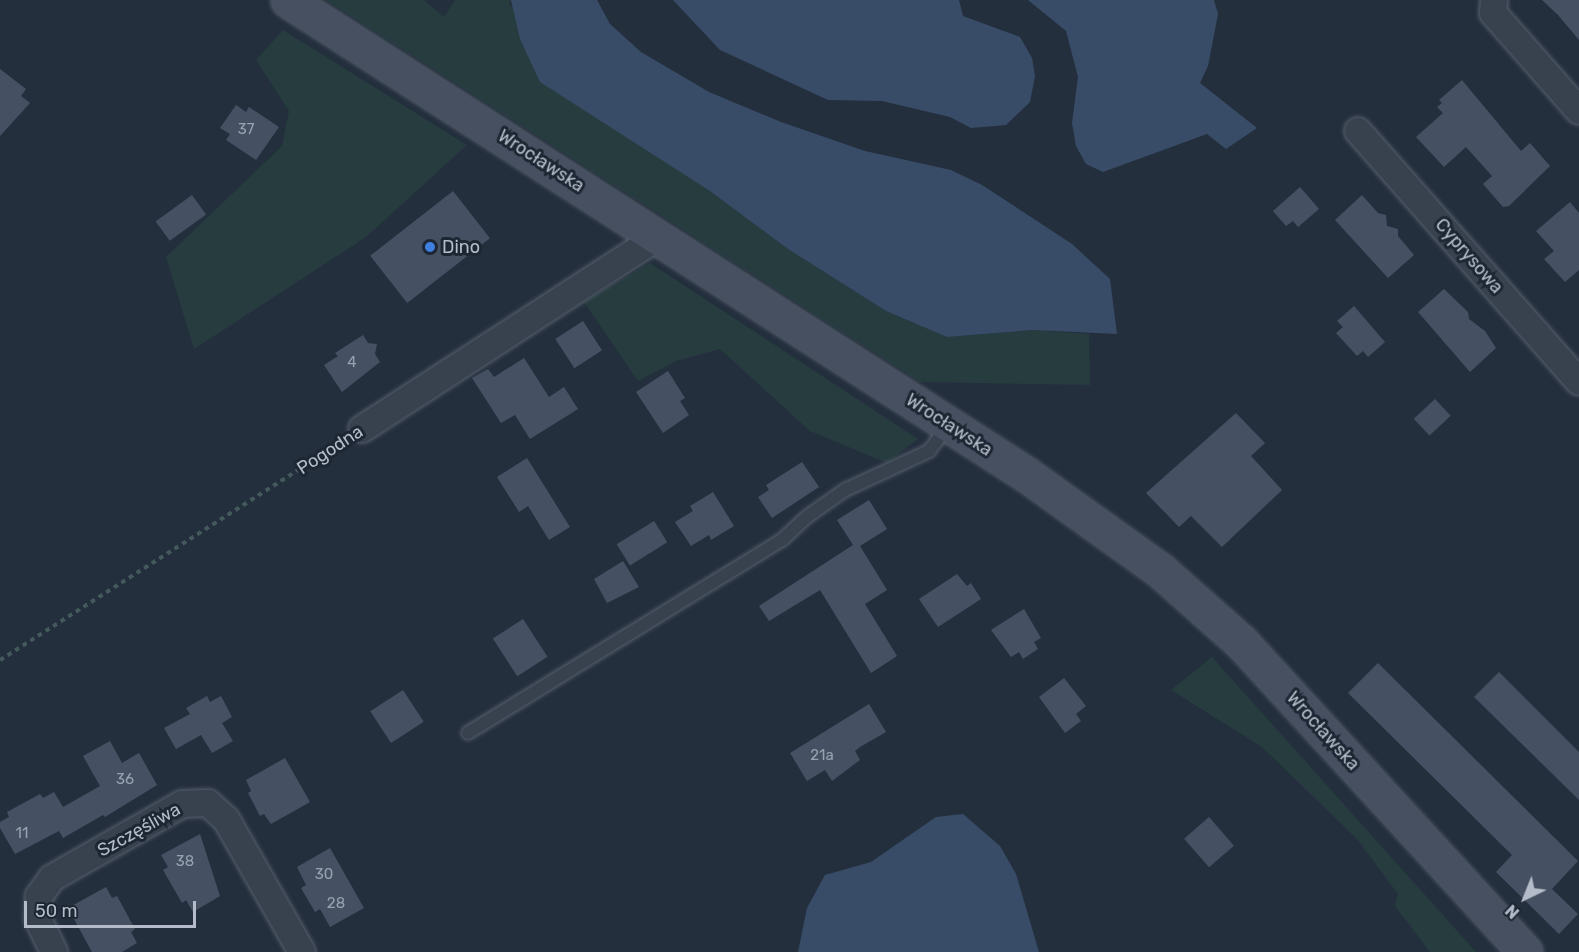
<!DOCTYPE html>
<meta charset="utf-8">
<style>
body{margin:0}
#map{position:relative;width:1579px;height:952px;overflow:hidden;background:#242f3e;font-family:Rubik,sans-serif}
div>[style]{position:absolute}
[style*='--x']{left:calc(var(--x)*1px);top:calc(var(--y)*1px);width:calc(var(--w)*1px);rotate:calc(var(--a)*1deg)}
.green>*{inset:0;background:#263c3f}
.water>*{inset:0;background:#394c67}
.building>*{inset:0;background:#455162;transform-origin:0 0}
.path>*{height:4px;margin-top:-2px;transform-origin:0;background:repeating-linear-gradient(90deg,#44595c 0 4.5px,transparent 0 9px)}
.roads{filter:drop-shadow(0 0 2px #565f6c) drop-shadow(0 0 2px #565f6c)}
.lane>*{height:12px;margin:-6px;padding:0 6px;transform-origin:6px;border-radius:6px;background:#38414e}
.street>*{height:26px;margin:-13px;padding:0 13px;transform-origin:13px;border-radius:13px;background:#38414e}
.secondary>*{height:33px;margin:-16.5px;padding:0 16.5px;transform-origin:16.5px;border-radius:16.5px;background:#465061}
.dots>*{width:16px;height:16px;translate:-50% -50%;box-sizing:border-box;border:3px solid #1d2633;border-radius:50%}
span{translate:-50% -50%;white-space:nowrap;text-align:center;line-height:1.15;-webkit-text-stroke:6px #1d2633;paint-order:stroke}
.number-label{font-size:15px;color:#98a1af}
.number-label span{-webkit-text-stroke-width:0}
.street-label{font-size:18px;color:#b4bcc9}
.poi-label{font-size:18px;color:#b4bcc9}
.left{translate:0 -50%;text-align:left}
.north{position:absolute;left:1495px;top:868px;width:60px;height:60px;-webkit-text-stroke:4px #1d2633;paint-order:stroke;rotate:223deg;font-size:16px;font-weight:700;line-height:24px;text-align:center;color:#b4bcc9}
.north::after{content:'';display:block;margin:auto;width:21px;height:27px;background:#b4bcc9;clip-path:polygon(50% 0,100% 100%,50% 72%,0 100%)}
.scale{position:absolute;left:24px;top:901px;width:172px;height:27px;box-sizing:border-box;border:3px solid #b4bcc9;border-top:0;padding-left:8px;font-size:18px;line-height:21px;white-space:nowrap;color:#b4bcc9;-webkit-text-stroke:4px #1d2633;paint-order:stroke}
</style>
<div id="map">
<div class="green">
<i style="clip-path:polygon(326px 0,424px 0,444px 17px,455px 0,511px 0,509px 4px,710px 191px,788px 249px,886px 311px,947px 337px,1032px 330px,1089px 334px,1090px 385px,920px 382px)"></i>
<i style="clip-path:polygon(283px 30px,467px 145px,366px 237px,194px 349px,166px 257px,282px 146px,289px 111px,256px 60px)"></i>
<i style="clip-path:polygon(650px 263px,918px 439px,887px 463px,810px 431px,720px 349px,676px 361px,638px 381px,584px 302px)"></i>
<i style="clip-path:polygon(1212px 657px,1476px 952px,1430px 952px,1395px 906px,1398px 894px,1357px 839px,1262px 747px,1171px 690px)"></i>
</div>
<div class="water">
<i style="clip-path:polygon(511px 0,597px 0,610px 24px,641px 52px,709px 92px,781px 122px,865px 151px,951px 170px,982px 185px,1072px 244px,1110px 279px,1117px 334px,1032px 330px,947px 337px,886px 311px,788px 249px,710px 191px,540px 82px,520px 39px)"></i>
<i style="clip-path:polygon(673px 0,959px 0,963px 16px,1020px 37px,1032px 58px,1035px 76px,1030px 102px,1006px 125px,971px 128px,950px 117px,882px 101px,828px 100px,720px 50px)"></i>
<i style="clip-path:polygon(1028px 0,1214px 0,1218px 14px,1208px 66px,1200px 83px,1257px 128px,1226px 149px,1207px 134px,1103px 172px,1086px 164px,1076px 146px,1072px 123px,1078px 77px,1066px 31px)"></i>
<i style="clip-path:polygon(963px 814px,1000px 846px,1016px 874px,1039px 952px,798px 952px,807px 908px,825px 875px,871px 862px,936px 817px)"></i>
</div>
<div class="building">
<i style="clip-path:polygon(1542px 0,1579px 0,1579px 40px,1558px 15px)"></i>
<i style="clip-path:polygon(0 69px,26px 89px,21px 96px,30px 103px,0 136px)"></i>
<i style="clip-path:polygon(1462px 80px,1521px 151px,1530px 143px,1550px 166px,1509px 206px,1503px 207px,1483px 184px,1492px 176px,1466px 147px,1444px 167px,1416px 137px,1443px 113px,1437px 107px,1442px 103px,1439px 100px)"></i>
<i style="clip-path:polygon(236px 105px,246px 112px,249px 107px,279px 127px,256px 160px,226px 140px,230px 134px,220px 128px)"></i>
<i style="clip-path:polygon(1300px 187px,1319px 209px,1298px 227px,1293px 221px,1286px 226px,1273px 211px)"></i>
<i style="left:453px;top:191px;width:60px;height:105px;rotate:52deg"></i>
<i style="left:192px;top:195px;width:24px;height:45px;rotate:54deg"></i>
<i style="clip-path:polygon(1362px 195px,1378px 213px,1386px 215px,1387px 226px,1398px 229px,1398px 236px,1414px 255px,1388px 278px,1335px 220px)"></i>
<i style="clip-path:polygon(1570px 202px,1579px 213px,1579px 270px,1565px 282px,1544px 259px,1554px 251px,1536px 231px)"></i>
<i style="clip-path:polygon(1444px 289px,1468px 312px,1469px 319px,1485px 331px,1496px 348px,1470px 372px,1418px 312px)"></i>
<i style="clip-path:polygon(1354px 306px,1385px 342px,1368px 357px,1363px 351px,1357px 356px,1336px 333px,1343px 327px,1337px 321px)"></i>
<i style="left:583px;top:321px;width:35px;height:33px;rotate:57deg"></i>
<i style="clip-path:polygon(363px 335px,368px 343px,377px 344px,375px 354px,380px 362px,342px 392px,324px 365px,338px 356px,335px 353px)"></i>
<i style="clip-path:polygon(524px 358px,549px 397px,564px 387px,578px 409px,530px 439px,515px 415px,501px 423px,472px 378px,488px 369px,494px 377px)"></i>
<i style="clip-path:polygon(668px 371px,685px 398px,680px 401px,689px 415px,663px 433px,636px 392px)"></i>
<i style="left:1435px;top:399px;width:23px;height:29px;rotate:47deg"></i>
<i style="clip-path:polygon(1236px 413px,1265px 443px,1251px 456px,1282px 490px,1222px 547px,1191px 516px,1179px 527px,1146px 493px)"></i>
<i style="clip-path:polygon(527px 458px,570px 527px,549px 540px,528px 506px,519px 512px,497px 477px)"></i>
<i style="clip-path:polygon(802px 462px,819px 487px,772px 518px,758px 497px,769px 490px,766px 485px)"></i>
<i style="clip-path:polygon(713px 492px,734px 526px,711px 540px,709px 535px,691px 546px,675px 522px,693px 511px,690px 506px)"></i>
<i style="clip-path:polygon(869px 500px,887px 529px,860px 546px,887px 590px,865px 604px,897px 656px,871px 673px,820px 590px,769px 621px,759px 606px,853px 545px,837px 520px)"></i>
<i style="left:654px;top:521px;width:25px;height:44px;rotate:58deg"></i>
<i style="clip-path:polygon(623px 561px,639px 587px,607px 603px,594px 579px)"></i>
<i style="clip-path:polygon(957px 574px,967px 586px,971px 583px,981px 599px,938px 627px,919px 599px)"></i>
<i style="clip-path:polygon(1024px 609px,1041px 638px,1034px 642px,1038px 649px,1023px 659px,1019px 652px,1011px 657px,991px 630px)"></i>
<i style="left:523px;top:619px;width:45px;height:36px;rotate:57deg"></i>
<i style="clip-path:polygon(1378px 663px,1578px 861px,1552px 889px,1578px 914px,1559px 934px,1496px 872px,1512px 855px,1348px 693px)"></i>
<i style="clip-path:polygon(1499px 672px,1579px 752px,1579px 800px,1474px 697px)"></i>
<i style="clip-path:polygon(1064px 678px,1086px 706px,1076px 714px,1081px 721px,1065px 733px,1039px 697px)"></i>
<i style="left:403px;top:690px;width:38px;height:39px;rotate:57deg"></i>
<i style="clip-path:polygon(207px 696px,210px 702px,221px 696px,232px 717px,222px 723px,233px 741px,212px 753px,201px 735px,176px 749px,164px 728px,190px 714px,186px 708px)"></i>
<i style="clip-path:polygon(869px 704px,886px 732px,860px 747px,855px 751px,860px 760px,832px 781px,825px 770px,807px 781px,790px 753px)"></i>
<i style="clip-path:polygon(110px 741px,122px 763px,139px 753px,157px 785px,105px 817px,103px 815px,63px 838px,59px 831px,15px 854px,0 828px,0 822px,9px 817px,7px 812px,40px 794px,43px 798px,54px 792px,63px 807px,100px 786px,83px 756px)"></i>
<i style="clip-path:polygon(285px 758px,310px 802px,271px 824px,264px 814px,260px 816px,248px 793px,251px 791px,246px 780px)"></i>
<i style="left:1209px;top:817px;width:38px;height:33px;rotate:49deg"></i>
<i style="clip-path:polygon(200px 834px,220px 896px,193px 912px,186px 900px,182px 903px,163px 870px,168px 867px,161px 855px)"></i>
<i style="clip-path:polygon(330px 848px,364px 908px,330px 927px,320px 909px,315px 912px,301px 888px,306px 885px,297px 867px)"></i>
<i style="clip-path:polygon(106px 887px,112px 898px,117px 896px,135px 929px,131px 932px,137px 943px,122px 952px,92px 952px,68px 908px)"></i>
</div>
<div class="path">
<i style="--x:0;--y:660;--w:408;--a:-32.5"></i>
</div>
<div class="roads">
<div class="lane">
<i style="--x:468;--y:733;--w:369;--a:-31.6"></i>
<i style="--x:782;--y:540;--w:35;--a:-43"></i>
<i style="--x:808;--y:516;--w:45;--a:-35.1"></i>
<i style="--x:845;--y:490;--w:93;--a:-24.9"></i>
<i style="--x:929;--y:451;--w:31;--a:-53"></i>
</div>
<div class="street">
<i style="--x:1494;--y:0;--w:13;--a:94"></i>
<i style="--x:1493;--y:13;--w:130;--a:48.7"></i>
<i style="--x:1358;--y:131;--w:334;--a:48.6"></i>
<i style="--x:362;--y:429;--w:353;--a:-33"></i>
<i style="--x:54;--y:952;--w:37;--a:-116"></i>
<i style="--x:38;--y:919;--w:23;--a:-88"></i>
<i style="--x:39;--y:896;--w:22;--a:-54"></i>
<i style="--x:52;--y:878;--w:150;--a:-29.6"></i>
<i style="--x:182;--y:804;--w:26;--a:-2"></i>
<i style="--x:208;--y:803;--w:24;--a:42"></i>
<i style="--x:226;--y:819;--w:153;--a:60.3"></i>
</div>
<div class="secondary">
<i style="--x:288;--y:0;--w:878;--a:32.73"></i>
<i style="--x:1027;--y:475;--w:165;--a:35.6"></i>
<i style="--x:1161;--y:571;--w:108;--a:41.6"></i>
<i style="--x:1242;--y:643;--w:419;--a:47.5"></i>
</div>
</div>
<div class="dots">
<i style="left:430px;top:247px;background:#3f7fe0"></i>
</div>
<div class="number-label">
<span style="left:246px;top:130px">37</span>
<span style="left:352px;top:363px">4</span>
<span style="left:822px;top:756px">21a</span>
<span style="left:125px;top:780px">36</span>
<span style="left:22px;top:834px">11</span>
<span style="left:185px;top:862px">38</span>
<span style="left:324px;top:875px">30</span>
<span style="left:336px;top:904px">28</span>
</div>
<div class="street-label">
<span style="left:541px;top:161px;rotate:33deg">Wrocławska</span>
<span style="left:1469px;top:256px;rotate:49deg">Cyprysowa</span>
<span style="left:949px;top:425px;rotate:33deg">Wrocławska</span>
<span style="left:330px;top:450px;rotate:-33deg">Pogodna</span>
<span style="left:1323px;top:731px;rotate:48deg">Wrocławska</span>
<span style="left:139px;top:830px;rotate:-29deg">Szczęśliwa</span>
</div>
<div class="poi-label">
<span class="left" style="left:442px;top:247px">Dino</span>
</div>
<div class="north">N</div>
<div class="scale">50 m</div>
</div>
